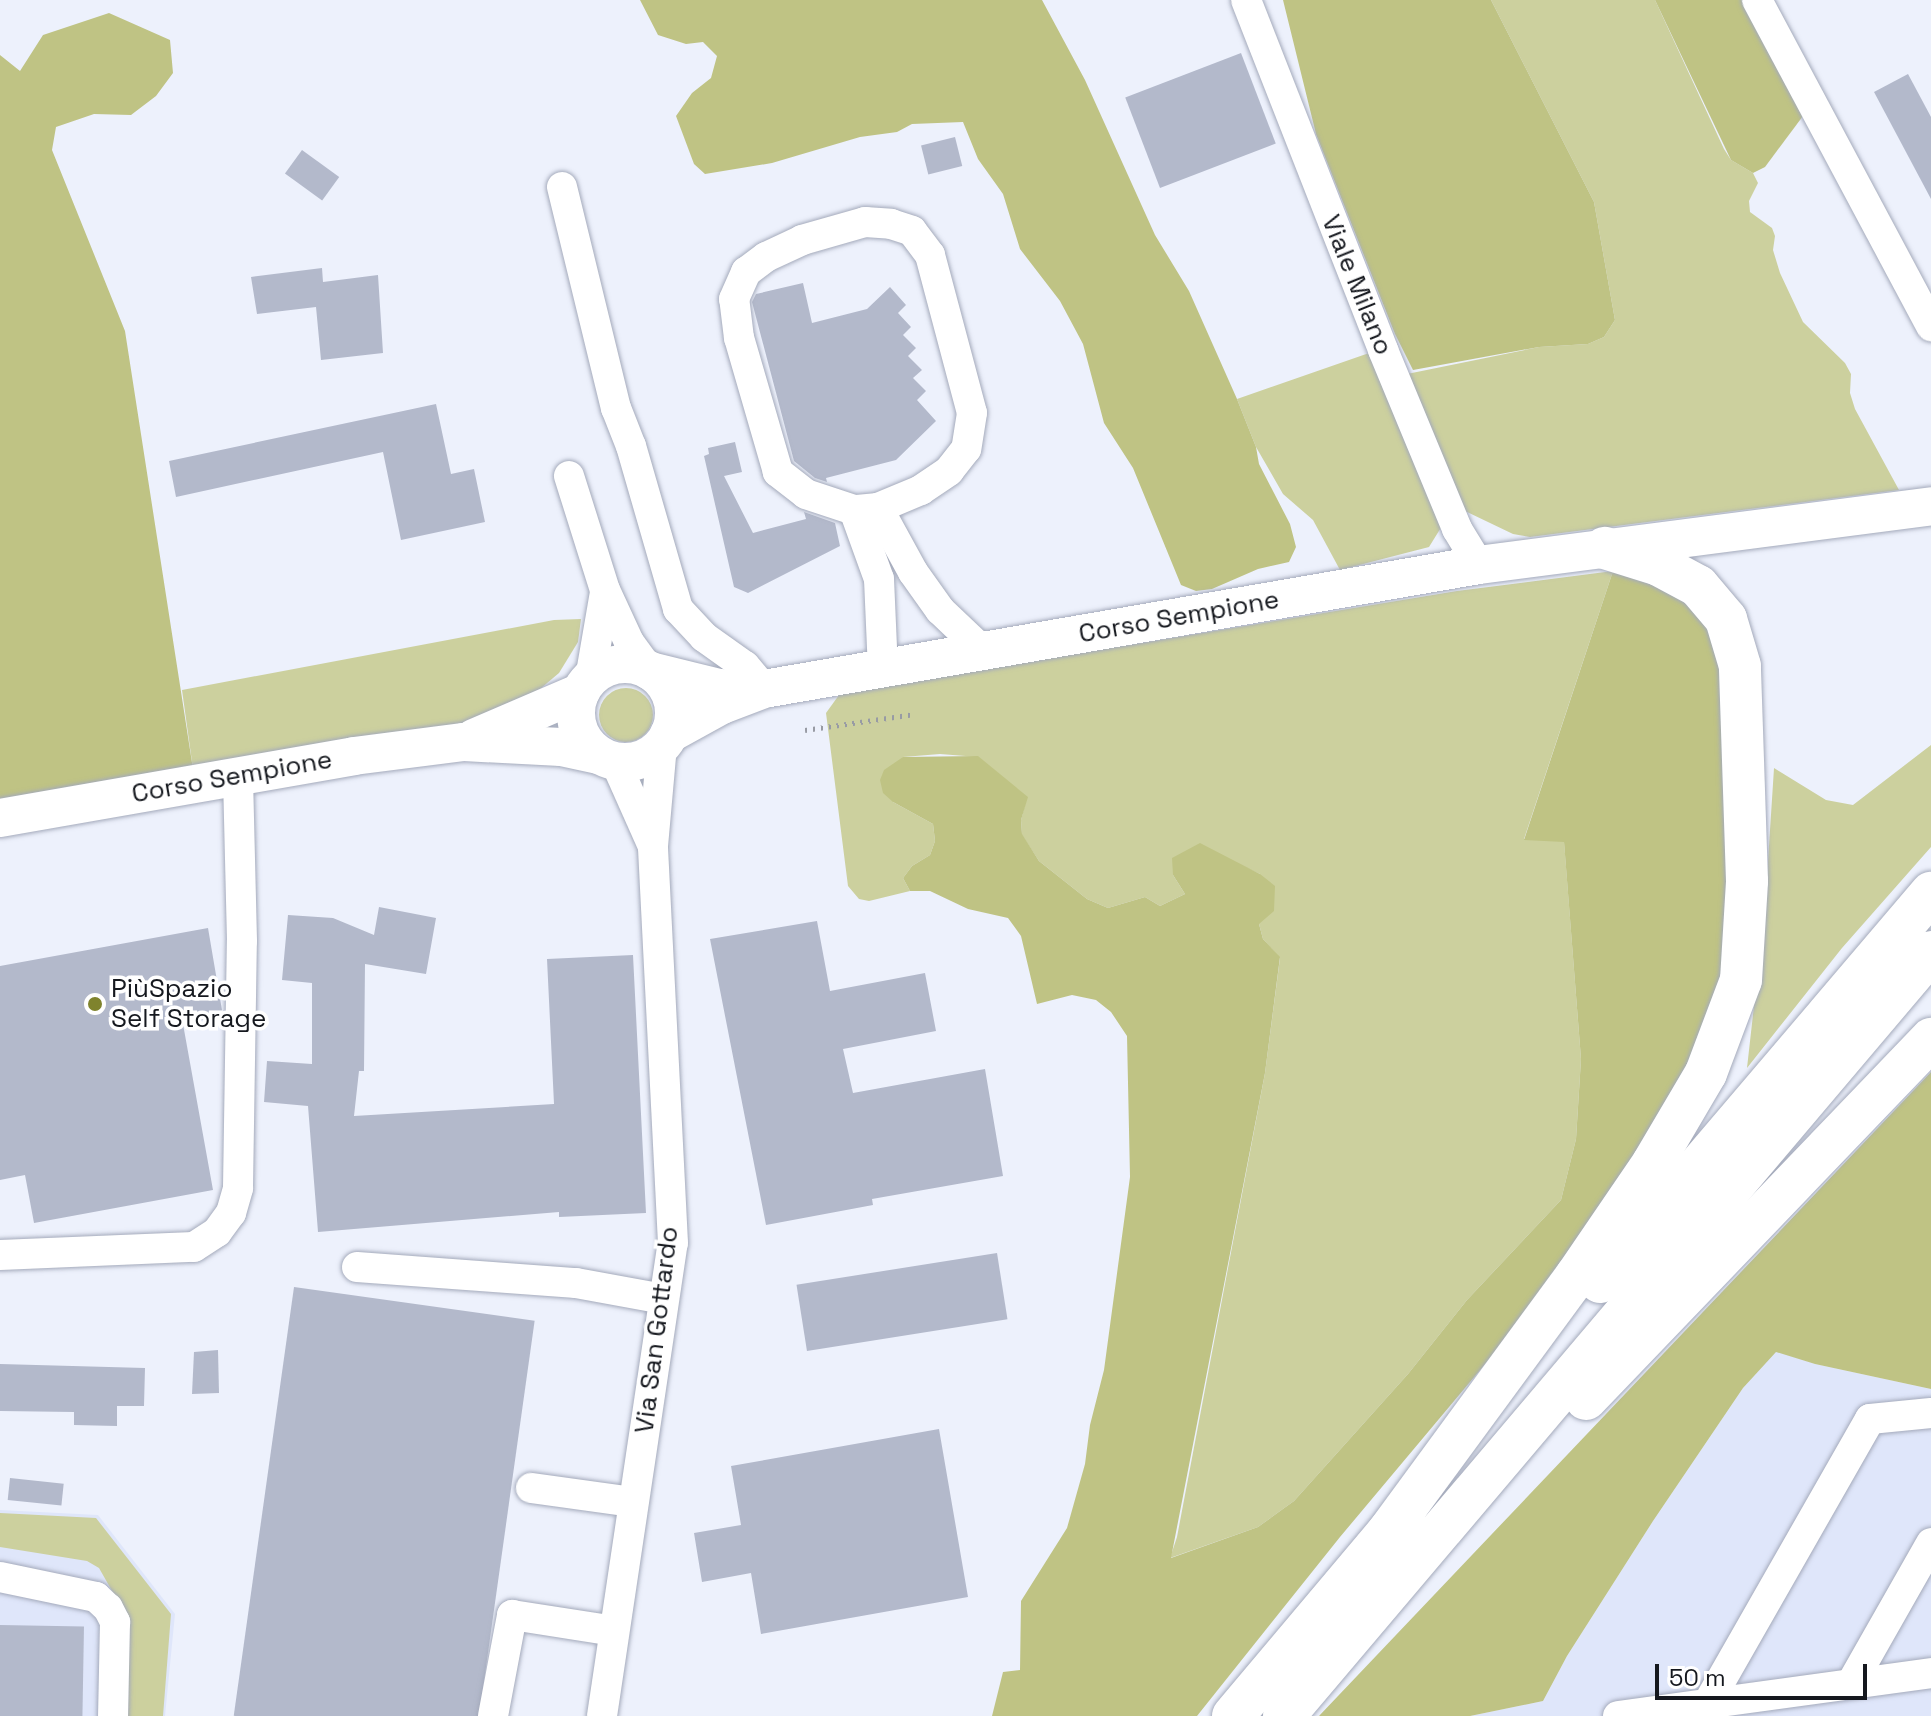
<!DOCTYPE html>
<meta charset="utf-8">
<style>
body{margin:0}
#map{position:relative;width:1931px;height:1716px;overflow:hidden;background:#edf1fc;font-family:"Space Grotesk",sans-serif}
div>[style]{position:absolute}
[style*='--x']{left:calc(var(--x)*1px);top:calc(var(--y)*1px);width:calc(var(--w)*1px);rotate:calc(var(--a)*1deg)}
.built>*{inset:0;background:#dfe6fa}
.green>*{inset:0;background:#ccd09e}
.round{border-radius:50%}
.forest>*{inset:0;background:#bfc384}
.building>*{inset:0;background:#b3b9cb;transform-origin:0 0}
.path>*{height:5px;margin-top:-2.5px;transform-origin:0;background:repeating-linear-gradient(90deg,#989ba4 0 2px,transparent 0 8px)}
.roads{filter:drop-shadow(0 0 2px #a4aabb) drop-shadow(0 0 2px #a4aabb)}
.minor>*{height:30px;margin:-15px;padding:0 15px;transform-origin:15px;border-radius:15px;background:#fff}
.major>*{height:38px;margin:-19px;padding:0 19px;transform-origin:19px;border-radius:19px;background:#fff}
.major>.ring{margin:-19px;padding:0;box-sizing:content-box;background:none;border:38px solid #fff;border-radius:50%}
.highway>*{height:42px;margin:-21px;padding:0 21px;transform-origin:21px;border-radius:21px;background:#fff}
.dots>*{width:22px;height:22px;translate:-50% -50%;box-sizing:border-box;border:4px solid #fff;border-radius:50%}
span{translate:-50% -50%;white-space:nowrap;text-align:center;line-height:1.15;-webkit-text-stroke:7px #fff;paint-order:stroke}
.street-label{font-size:26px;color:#15181e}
.poi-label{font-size:26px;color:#15181e}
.left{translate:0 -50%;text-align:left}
.scale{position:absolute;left:1655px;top:1664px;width:212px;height:36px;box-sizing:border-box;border:4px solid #15181e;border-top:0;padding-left:10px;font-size:24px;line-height:28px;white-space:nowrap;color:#15181e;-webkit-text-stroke:6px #fff;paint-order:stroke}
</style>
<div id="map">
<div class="built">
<i style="clip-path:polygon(1776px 1351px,1815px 1364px,1931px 1389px,1931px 1716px,1470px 1716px,1543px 1701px,1567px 1656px,1653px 1521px,1743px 1388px)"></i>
<i style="clip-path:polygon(0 1510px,98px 1515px,175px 1614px,165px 1716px,0 1716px)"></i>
</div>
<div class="green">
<i style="clip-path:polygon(1491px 0,1655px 0,1724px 149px,1731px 160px,1753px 173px,1758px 183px,1749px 201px,1750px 212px,1772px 228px,1775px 236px,1773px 250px,1780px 273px,1803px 322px,1845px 363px,1851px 374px,1850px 393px,1855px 409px,1899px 490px,1530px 537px,1513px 534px,1465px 511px,1407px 374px,1539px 347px,1588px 344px,1604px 337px,1615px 320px,1594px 202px)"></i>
<i style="clip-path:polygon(1372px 352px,1442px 526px,1429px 547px,1340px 570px,1313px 520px,1283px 494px,1256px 447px,1237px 399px)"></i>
<i style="clip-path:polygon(1613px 571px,1524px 839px,1564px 841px,1581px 1059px,1576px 1139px,1561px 1200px,1467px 1300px,1408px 1374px,1294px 1501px,1258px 1527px,1170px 1558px,1177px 1537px,1265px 1073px,1280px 958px,1263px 939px,1259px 924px,1260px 874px,1232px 861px,1173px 875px,1185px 894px,1160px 906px,1145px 897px,1108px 908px,1087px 899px,1039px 861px,1022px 835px,1021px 820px,1027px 797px,978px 757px,940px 754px,903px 757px,893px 802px,933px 824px,935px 841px,930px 855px,912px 866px,903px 878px,910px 891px,869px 901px,859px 899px,848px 886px,826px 713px,839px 695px,856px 690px,1457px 591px)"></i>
<i style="clip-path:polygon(581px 619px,578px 642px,559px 673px,540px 689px,484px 718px,442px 729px,193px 769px,182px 690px,554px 620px)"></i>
<i class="round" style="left:599px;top:688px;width:54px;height:54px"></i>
<i style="clip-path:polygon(1931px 745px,1931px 847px,1842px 948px,1747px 1068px,1765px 908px,1774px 768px,1826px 800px,1853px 805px)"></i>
<i style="clip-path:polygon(0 1513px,96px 1518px,171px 1614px,163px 1716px,126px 1716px,124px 1612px,99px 1568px,87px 1561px,0 1547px)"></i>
</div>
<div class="forest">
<i style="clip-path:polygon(640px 0,1042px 0,1085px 80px,1155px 235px,1189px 291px,1237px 399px,1256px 447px,1259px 464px,1290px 524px,1296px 547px,1289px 562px,1258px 569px,1212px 589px,1196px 591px,1181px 585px,1133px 468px,1104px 423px,1083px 344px,1060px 301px,1020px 249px,1003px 194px,978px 159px,963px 122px,912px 124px,897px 132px,860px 137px,772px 163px,705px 174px,694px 164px,676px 116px,692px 93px,711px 78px,717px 56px,703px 42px,686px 44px,658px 35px)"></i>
<i style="clip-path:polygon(1283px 0,1491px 0,1594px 202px,1615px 320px,1604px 337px,1588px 344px,1539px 347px,1413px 370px,1395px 334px,1316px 134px)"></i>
<i style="clip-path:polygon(1655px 0,1771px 0,1803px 116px,1765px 167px,1753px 173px,1731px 160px)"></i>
<i style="clip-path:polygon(109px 13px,170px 40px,173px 73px,156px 96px,131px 115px,94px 114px,56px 127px,52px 150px,125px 331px,193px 769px,0 803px,0 55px,20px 71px,43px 35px)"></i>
<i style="clip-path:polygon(1626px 570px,1704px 609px,1730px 666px,1726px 997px,1574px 1258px,1340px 1537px,1197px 1716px,992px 1716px,1003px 1672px,1020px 1670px,1021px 1601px,1067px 1528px,1085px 1464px,1090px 1425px,1104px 1370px,1130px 1177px,1127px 1036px,1111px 1012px,1096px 1000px,1072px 995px,1037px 1004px,1021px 936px,1008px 918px,968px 909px,930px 891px,910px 891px,903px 878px,912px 866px,930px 855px,935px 841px,933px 824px,893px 802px,883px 793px,880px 780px,884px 770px,903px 757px,978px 756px,1028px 797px,1021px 820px,1022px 834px,1039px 861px,1087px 899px,1108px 908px,1145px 897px,1160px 906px,1185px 894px,1173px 875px,1172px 858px,1200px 843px,1260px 874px,1275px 886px,1274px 911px,1259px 924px,1263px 939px,1280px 957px,1265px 1073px,1171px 1558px,1258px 1527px,1294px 1501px,1408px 1374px,1467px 1300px,1561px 1200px,1576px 1139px,1581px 1059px,1564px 842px,1524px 840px,1613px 571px)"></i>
<i style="clip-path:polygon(1931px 1072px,1931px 1389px,1815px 1364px,1776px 1352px,1743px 1388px,1653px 1521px,1567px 1656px,1543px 1701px,1470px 1716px,1319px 1716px)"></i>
</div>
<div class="building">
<i style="left:1241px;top:53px;width:97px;height:124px;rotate:69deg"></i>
<i style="clip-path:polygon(1908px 74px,1931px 117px,1931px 199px,1874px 92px)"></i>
<i style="left:955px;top:137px;width:30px;height:35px;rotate:76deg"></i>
<i style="left:302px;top:150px;width:46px;height:29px;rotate:36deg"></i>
<i style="clip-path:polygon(322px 268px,323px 282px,378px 275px,383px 353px,321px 360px,316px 307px,257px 314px,251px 277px)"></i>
<i style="clip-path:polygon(803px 283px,812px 323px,867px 309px,890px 287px,906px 305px,898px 313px,911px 327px,903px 335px,916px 348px,908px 356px,922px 370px,913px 378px,926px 391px,917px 400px,936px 421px,896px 460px,826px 478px,827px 482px,815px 478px,794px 461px,752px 302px,756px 294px)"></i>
<i style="clip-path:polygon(436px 404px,451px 474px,474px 469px,485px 522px,401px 540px,383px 452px,176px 497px,169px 461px)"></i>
<i style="clip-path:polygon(735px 442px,742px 472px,724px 476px,753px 533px,806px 519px,804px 512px,835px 523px,840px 546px,748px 593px,734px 587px,704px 456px,709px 454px,708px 448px)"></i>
<i style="clip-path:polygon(379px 907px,436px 918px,426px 974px,365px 964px,364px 1071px,359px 1071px,354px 1116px,554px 1104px,547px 959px,633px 955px,646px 1213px,559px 1217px,559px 1212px,318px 1232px,308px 1106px,264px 1102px,267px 1061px,312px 1064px,312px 983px,282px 980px,288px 915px,333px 918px,374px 935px)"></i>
<i style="clip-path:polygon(817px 921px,830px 991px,925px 973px,936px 1031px,843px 1049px,853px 1093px,985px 1069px,1003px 1176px,872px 1199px,873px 1205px,766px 1225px,710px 939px)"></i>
<i style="clip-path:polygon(208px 928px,223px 1016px,183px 1024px,213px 1190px,34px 1223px,25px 1175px,0 1180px,0 966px)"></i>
<i style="left:997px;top:1253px;width:67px;height:203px;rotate:81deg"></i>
<i style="left:294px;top:1287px;width:243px;height:433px;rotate:8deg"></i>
<i style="clip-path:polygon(218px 1350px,219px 1393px,192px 1394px,194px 1352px)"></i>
<i style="clip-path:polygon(0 1364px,145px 1368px,144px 1406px,117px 1406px,117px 1426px,74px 1425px,74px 1412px,0 1411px)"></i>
<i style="clip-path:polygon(939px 1429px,968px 1597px,761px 1634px,751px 1573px,702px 1582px,694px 1533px,741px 1525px,731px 1466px)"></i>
<i style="left:10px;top:1478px;width:54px;height:22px;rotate:6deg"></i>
<i style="left:0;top:1625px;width:84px;height:91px;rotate:1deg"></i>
</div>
<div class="path">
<i style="--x:805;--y:730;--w:111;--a:-8.3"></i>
</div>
<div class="roads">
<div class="minor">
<i style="--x:1246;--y:0;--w:376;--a:68.6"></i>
<i style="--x:1383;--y:350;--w:194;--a:67.5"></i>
<i style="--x:1457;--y:529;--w:42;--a:58.6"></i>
<i style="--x:1757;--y:0;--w:370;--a:61.9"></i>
<i style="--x:562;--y:187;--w:228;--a:76.3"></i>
<i style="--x:616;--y:408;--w:41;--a:68.5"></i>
<i style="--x:631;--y:446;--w:170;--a:73.9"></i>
<i style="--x:678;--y:609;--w:38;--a:47"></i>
<i style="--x:704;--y:637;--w:50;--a:35.3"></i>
<i style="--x:745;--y:666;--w:30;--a:50"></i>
<i style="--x:865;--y:222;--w:26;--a:4"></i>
<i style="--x:891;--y:224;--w:22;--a:18"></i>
<i style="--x:912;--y:231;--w:30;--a:53"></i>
<i style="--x:930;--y:255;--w:163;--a:75.1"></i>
<i style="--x:972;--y:413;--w:36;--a:99"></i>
<i style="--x:966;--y:449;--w:28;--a:128"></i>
<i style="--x:949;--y:471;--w:34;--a:146"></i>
<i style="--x:921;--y:490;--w:47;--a:157.3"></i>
<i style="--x:878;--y:508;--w:24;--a:175"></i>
<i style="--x:854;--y:510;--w:51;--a:-161.6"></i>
<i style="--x:806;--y:494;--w:36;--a:-142"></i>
<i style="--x:778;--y:472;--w:140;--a:-106.2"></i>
<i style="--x:739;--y:338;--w:39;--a:-97"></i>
<i style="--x:734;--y:299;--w:30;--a:-66"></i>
<i style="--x:746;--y:272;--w:25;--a:-37"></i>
<i style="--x:766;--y:257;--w:40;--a:-25"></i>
<i style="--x:802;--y:240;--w:66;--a:-15.9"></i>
<i style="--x:569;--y:476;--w:120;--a:72.5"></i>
<i style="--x:605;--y:590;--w:57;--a:65.2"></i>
<i style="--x:629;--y:642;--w:36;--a:54"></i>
<i style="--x:878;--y:508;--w:73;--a:61.3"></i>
<i style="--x:913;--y:572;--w:47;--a:54.6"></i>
<i style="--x:940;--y:610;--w:59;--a:43.6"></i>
<i style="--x:854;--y:510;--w:73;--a:70.1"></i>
<i style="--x:879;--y:579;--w:90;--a:87.5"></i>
<i style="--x:590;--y:679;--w:88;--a:-80.2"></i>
<i style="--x:615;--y:761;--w:91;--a:66"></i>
<i style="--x:0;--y:1255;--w:194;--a:-2.4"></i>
<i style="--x:194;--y:1247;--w:27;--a:-33"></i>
<i style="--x:217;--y:1232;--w:24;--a:-54"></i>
<i style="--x:231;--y:1213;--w:26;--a:-74"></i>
<i style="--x:238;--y:1188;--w:247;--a:-89.1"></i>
<i style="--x:242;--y:941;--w:165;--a:-91.4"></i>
<i style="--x:357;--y:1267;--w:220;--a:4.2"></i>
<i style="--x:576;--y:1283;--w:89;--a:10.3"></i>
<i style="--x:531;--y:1488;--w:103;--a:7.8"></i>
<i style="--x:0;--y:1577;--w:98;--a:11.8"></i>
<i style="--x:96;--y:1597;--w:16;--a:43"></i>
<i style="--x:108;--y:1608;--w:16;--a:63"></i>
<i style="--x:115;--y:1622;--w:94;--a:91.2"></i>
<i style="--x:1851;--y:1684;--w:162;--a:-60.4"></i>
<i style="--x:1708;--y:1703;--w:327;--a:-60.3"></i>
<i style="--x:1870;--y:1419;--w:61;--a:-5.6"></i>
<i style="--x:493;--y:1716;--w:103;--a:-79.3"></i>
<i style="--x:512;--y:1615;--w:103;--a:8.9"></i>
<i style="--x:602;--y:1716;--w:478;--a:-81.5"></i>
<i style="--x:673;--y:1243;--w:398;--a:-92.9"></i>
<i style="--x:653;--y:846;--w:101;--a:-84.9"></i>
<i style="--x:1618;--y:1716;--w:316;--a:-7.8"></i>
</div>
<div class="major">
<i class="ring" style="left:576px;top:664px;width:60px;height:60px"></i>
<i style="--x:650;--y:671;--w:71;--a:13.8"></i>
<i style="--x:719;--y:688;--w:36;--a:5"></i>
<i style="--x:669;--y:734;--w:60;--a:-28.7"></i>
<i style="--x:722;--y:705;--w:45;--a:-20.9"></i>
<i style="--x:764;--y:689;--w:726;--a:-9.84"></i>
<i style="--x:1479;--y:565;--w:456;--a:-7.4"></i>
<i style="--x:474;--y:738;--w:116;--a:-23.3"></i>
<i style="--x:0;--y:818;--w:359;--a:-9.9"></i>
<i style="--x:354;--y:756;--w:111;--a:-7.3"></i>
<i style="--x:464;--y:742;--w:97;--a:3"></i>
<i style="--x:561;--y:747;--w:39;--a:12"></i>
</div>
<div class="highway">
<i style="--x:1600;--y:1282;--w:511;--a:-49.61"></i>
<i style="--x:1586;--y:1399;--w:499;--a:-46.2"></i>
<i style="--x:1388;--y:1532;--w:318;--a:-53.7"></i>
<i style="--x:1576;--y:1276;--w:137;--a:-55.7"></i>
<i style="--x:1653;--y:1163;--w:104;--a:-59.5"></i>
<i style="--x:1706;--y:1073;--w:99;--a:-69.4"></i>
<i style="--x:1741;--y:980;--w:99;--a:-86.5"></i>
<i style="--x:1747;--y:881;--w:215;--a:-91.9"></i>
<i style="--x:1740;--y:666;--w:49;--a:-106.6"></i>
<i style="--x:1726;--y:619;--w:43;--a:-130.3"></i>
<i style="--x:1698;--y:586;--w:44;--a:-151.7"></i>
<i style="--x:1659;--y:565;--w:57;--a:-162.5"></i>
<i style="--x:1233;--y:1716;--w:267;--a:-49.9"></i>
<i style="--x:1284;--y:1716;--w:1001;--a:-49.74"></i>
</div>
</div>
<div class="dots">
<i style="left:95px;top:1004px;background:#7f832d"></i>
</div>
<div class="street-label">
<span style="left:1357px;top:285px;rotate:68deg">Viale Milano</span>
<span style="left:1179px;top:617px;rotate:-10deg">Corso Sempione</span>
<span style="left:232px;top:777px;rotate:-10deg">Corso Sempione</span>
<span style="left:657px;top:1330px;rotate:-83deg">Via San Gottardo</span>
</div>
<div class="poi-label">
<span class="left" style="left:111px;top:1004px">PiùSpazio<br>Self Storage</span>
</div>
<div class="scale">50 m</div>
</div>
